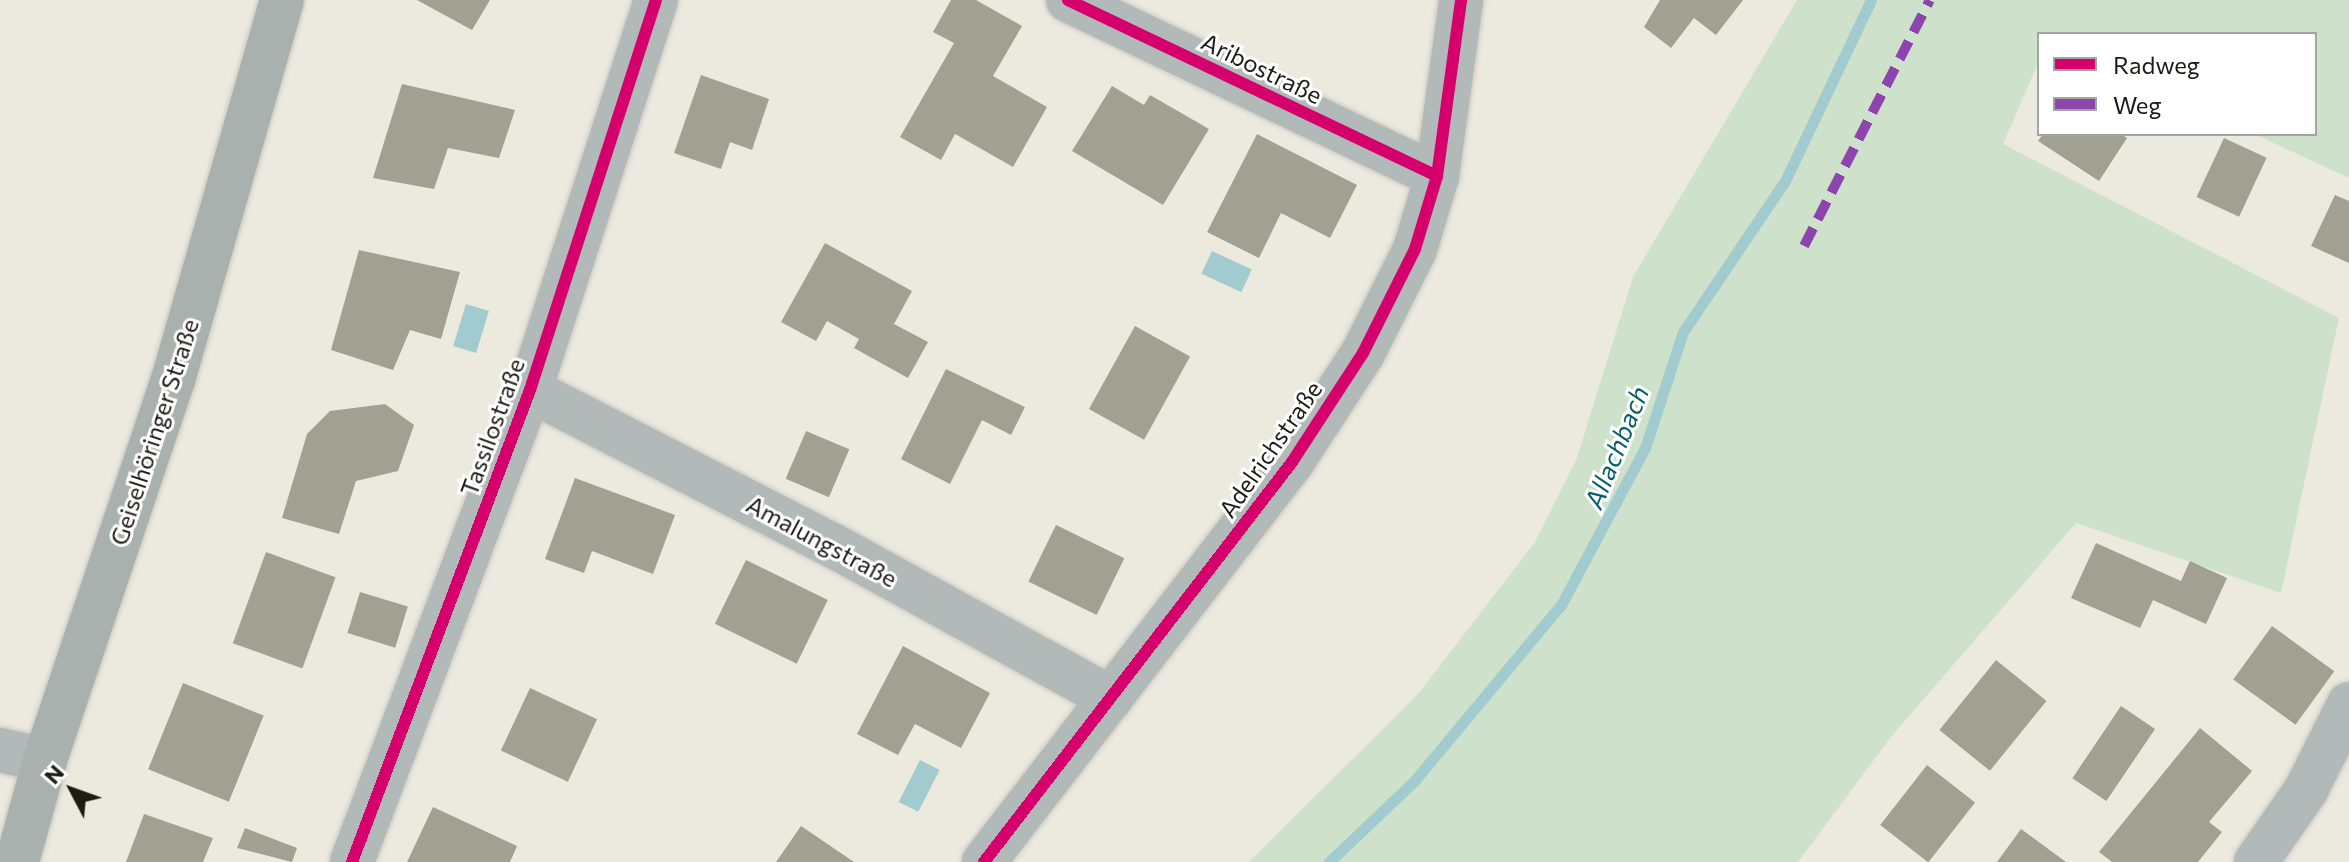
<!DOCTYPE html>
<meta charset="utf-8">
<style>
body{margin:0}
#map{position:relative;width:2349px;height:862px;overflow:hidden;background:#eceadf;font-family:Commissioner,sans-serif}
div>[style]{position:absolute}
[style*='--x']{left:calc(var(--x)*1px);top:calc(var(--y)*1px);width:calc(var(--w)*1px);rotate:calc(var(--a)*1deg)}
.green>*{inset:0;background:#cee1cb}
.water>*{inset:0;background:#a2cbd0;transform-origin:0 0}
.stream>*{height:11px;margin:-5.5px;padding:0 5.5px;transform-origin:5.5px;border-radius:5.5px;background:#a2cbd0}
.building>*{inset:0;background:#a2a093;transform-origin:0 0}
.roads{filter:drop-shadow(0 0 2px #cac8bf) drop-shadow(0 0 2px #cac8bf)}
.minor>*{height:44px;margin:-22px;padding:0 22px;transform-origin:22px;border-radius:22px;background:#b1b9b9}
.major>*{height:44px;margin:-22px;padding:0 22px;transform-origin:22px;border-radius:22px;background:#a9b1af}
.quiet>*{height:10px;margin-top:-5px;transform-origin:0;background:repeating-linear-gradient(90deg,#8e44ad 0 20px,transparent 0 30px)}
.cycleway>*{height:12px;margin:-6px;padding:0 6px;transform-origin:6px;border-radius:6px;background:#d6006c}
span{translate:-50% -50%;white-space:nowrap;text-align:center;line-height:1.15;-webkit-text-stroke:6px #fff;paint-order:stroke}
.street-label{font-size:24px;color:#1c1b14}
.water-label{font-size:26px;color:#065d6b;font-style:italic}
.legend{position:absolute;left:2037px;top:32px;width:280px;height:104px;box-sizing:border-box;background:#fff;border:2px solid #a4a4a1;margin:0;padding:10px 14px;list-style:none;font-size:24px;color:#1c1b14}
.legend li{display:flex;align-items:center;gap:16px;height:40px}
.legend b{width:40px;border:2px solid #a4a4a1}
.north{position:absolute;left:32px;top:750px;width:80px;height:80px;-webkit-text-stroke:6px #fff;paint-order:stroke;rotate:311deg;font-size:22px;font-weight:700;line-height:32px;text-align:center;color:#1c1b14}
.north::after{content:'';display:block;margin:auto;width:28px;height:36px;background:#1c1b14;clip-path:polygon(50% 0,100% 100%,50% 72%,0 100%)}
</style>
<div id="map">
<div class="green">
<i style="clip-path:polygon(1797px 0,2349px 0,2349px 178px,2254px 134px,2315px 134px,2315px 34px,2039px 34px,2039px 61px,2003px 144px,2339px 318px,2281px 593px,2076px 523px,1891px 737px,1798px 862px,1249px 862px,1418px 694px,1535px 542px,1577px 458px,1633px 277px)"></i>
</div>
<div class="water">
<i style="left:1212px;top:251px;width:44px;height:25px;rotate:25deg"></i>
<i style="left:466px;top:304px;width:24px;height:44px;rotate:17deg"></i>
<i style="left:920px;top:760px;width:22px;height:47px;rotate:27deg"></i>
</div>
<div class="stream">
<i style="--x:1329;--y:862;--w:119;--a:-43.6"></i>
<i style="--x:1415;--y:780;--w:228;--a:-50.2"></i>
<i style="--x:1561;--y:605;--w:178;--a:-61.9"></i>
<i style="--x:1645;--y:448;--w:122;--a:-71.9"></i>
<i style="--x:1683;--y:332;--w:182;--a:-56"></i>
<i style="--x:1785;--y:181;--w:200;--a:-64.6"></i>
</div>
<div class="building">
<i style="clip-path:polygon(417px 0,490px 0,472px 30px)"></i>
<i style="clip-path:polygon(951px 0,976px 0,1022px 26px,993px 76px,1047px 107px,1013px 167px,955px 134px,941px 160px,900px 137px,954px 43px,933px 32px)"></i>
<i style="clip-path:polygon(1660px 0,1743px 0,1716px 35px,1694px 18px,1671px 48px,1644px 27px)"></i>
<i style="clip-path:polygon(701px 75px,769px 99px,752px 150px,730px 142px,721px 169px,674px 153px)"></i>
<i style="clip-path:polygon(402px 84px,515px 110px,499px 158px,448px 148px,434px 189px,373px 178px)"></i>
<i style="clip-path:polygon(1112px 86px,1144px 105px,1150px 95px,1209px 129px,1163px 205px,1072px 151px)"></i>
<i style="clip-path:polygon(1257px 134px,1357px 185px,1330px 238px,1281px 213px,1259px 258px,1207px 232px)"></i>
<i style="clip-path:polygon(2043px 134px,2121px 134px,2127px 138px,2099px 181px,2038px 141px)"></i>
<i style="left:2224px;top:138px;width:47px;height:65px;rotate:25deg"></i>
<i style="clip-path:polygon(2335px 195px,2349px 201px,2349px 263px,2311px 246px)"></i>
<i style="clip-path:polygon(825px 243px,912px 291px,894px 324px,928px 342px,908px 378px,854px 348px,859px 339px,827px 321px,816px 341px,781px 322px)"></i>
<i style="clip-path:polygon(359px 250px,460px 272px,441px 339px,410px 330px,393px 370px,331px 350px)"></i>
<i style="left:1135px;top:326px;width:63px;height:95px;rotate:29deg"></i>
<i style="clip-path:polygon(946px 369px,1025px 407px,1011px 435px,982px 420px,950px 484px,901px 459px)"></i>
<i style="clip-path:polygon(385px 404px,414px 425px,398px 471px,356px 481px,339px 534px,282px 518px,307px 434px,330px 411px)"></i>
<i style="left:806px;top:431px;width:47px;height:52px;rotate:23deg"></i>
<i style="clip-path:polygon(575px 478px,675px 515px,653px 574px,592px 551px,584px 573px,545px 559px)"></i>
<i style="left:1056px;top:525px;width:76px;height:63px;rotate:26deg"></i>
<i style="clip-path:polygon(2096px 543px,2181px 581px,2190px 561px,2227px 578px,2206px 624px,2153px 600px,2140px 628px,2071px 598px)"></i>
<i style="left:266px;top:552px;width:74px;height:97px;rotate:20deg"></i>
<i style="left:746px;top:560px;width:91px;height:71px;rotate:26deg"></i>
<i style="left:360px;top:592px;width:50px;height:43px;rotate:17deg"></i>
<i style="left:2272px;top:626px;width:77px;height:66px;rotate:36deg"></i>
<i style="clip-path:polygon(903px 646px,990px 693px,961px 748px,915px 724px,898px 755px,857px 734px)"></i>
<i style="left:1996px;top:660px;width:65px;height:90px;rotate:39deg"></i>
<i style="left:183px;top:683px;width:87px;height:93px;rotate:22deg"></i>
<i style="left:530px;top:688px;width:74px;height:69px;rotate:25deg"></i>
<i style="left:2121px;top:706px;width:41px;height:87px;rotate:34deg"></i>
<i style="clip-path:polygon(2200px 728px,2252px 771px,2209px 822px,2222px 832px,2198px 862px,2112px 862px,2099px 852px)"></i>
<i style="left:1927px;top:765px;width:61px;height:76px;rotate:38deg"></i>
<i style="clip-path:polygon(433px 807px,517px 846px,510px 862px,407px 862px)"></i>
<i style="clip-path:polygon(144px 814px,213px 838px,203px 862px,126px 862px)"></i>
<i style="clip-path:polygon(801px 826px,854px 862px,776px 862px)"></i>
<i style="clip-path:polygon(245px 828px,297px 848px,292px 862px,237px 848px)"></i>
<i style="clip-path:polygon(2021px 829px,2066px 862px,1997px 862px)"></i>
</div>
<div class="roads">
<div class="minor">
<i style="--x:1068;--y:0;--w:409;--a:25.5"></i>
<i style="--x:530;--y:390;--w:342;--a:27.2"></i>
<i style="--x:834;--y:546;--w:316;--a:28.8"></i>
<i style="--x:0;--y:750;--w:46;--a:12.5"></i>
<i style="--x:352;--y:862;--w:504;--a:-69.34"></i>
<i style="--x:530;--y:390;--w:410;--a:-72.1"></i>
<i style="--x:984;--y:862;--w:505;--a:-52.4"></i>
<i style="--x:1292;--y:462;--w:130;--a:-56.9"></i>
<i style="--x:1363;--y:353;--w:116;--a:-63.4"></i>
<i style="--x:1415;--y:249;--w:76;--a:-73.2"></i>
<i style="--x:1437;--y:176;--w:178;--a:-82.2"></i>
<i style="--x:2256;--y:862;--w:88;--a:-55.2"></i>
<i style="--x:2306;--y:790;--w:96;--a:-63.4"></i>
</div>
<div class="major">
<i style="--x:17;--y:862;--w:106;--a:-74.6"></i>
<i style="--x:45;--y:760;--w:401;--a:-71.4"></i>
<i style="--x:173;--y:380;--w:395;--a:-74"></i>
</div>
</div>
<div class="quiet">
<i style="--x:1804;--y:246;--w:276;--a:-62.9"></i>
</div>
<div class="cycleway">
<i style="--x:1068;--y:0;--w:409;--a:25.5"></i>
<i style="--x:352;--y:862;--w:504;--a:-69.34"></i>
<i style="--x:530;--y:390;--w:410;--a:-72.1"></i>
<i style="--x:984;--y:862;--w:505;--a:-52.4"></i>
<i style="--x:1292;--y:462;--w:130;--a:-56.9"></i>
<i style="--x:1363;--y:353;--w:116;--a:-63.4"></i>
<i style="--x:1415;--y:249;--w:76;--a:-73.2"></i>
<i style="--x:1437;--y:176;--w:178;--a:-82.2"></i>
</div>
<div class="street-label">
<span style="left:1262px;top:68px;rotate:26deg">Aribostraße</span>
<span style="left:492px;top:427px;rotate:-70deg">Tassilostraße</span>
<span style="left:154px;top:432px;rotate:-72deg">Geiselhöringer Straße</span>
<span style="left:1270px;top:449px;rotate:-55deg">Adelrichstraße</span>
<span style="left:822px;top:541px;rotate:28deg">Amalungstraße</span>
</div>
<div class="water-label">
<span style="left:1616px;top:447px;rotate:-68deg">Allachbach</span>
</div>
<ul class="legend">
<li><b style="height:10px;background:#d6006c"></b>Radweg</li>
<li><b style="height:10px;background:#8e44ad"></b>Weg</li>
</ul>
<div class="north">N</div>
</div>
